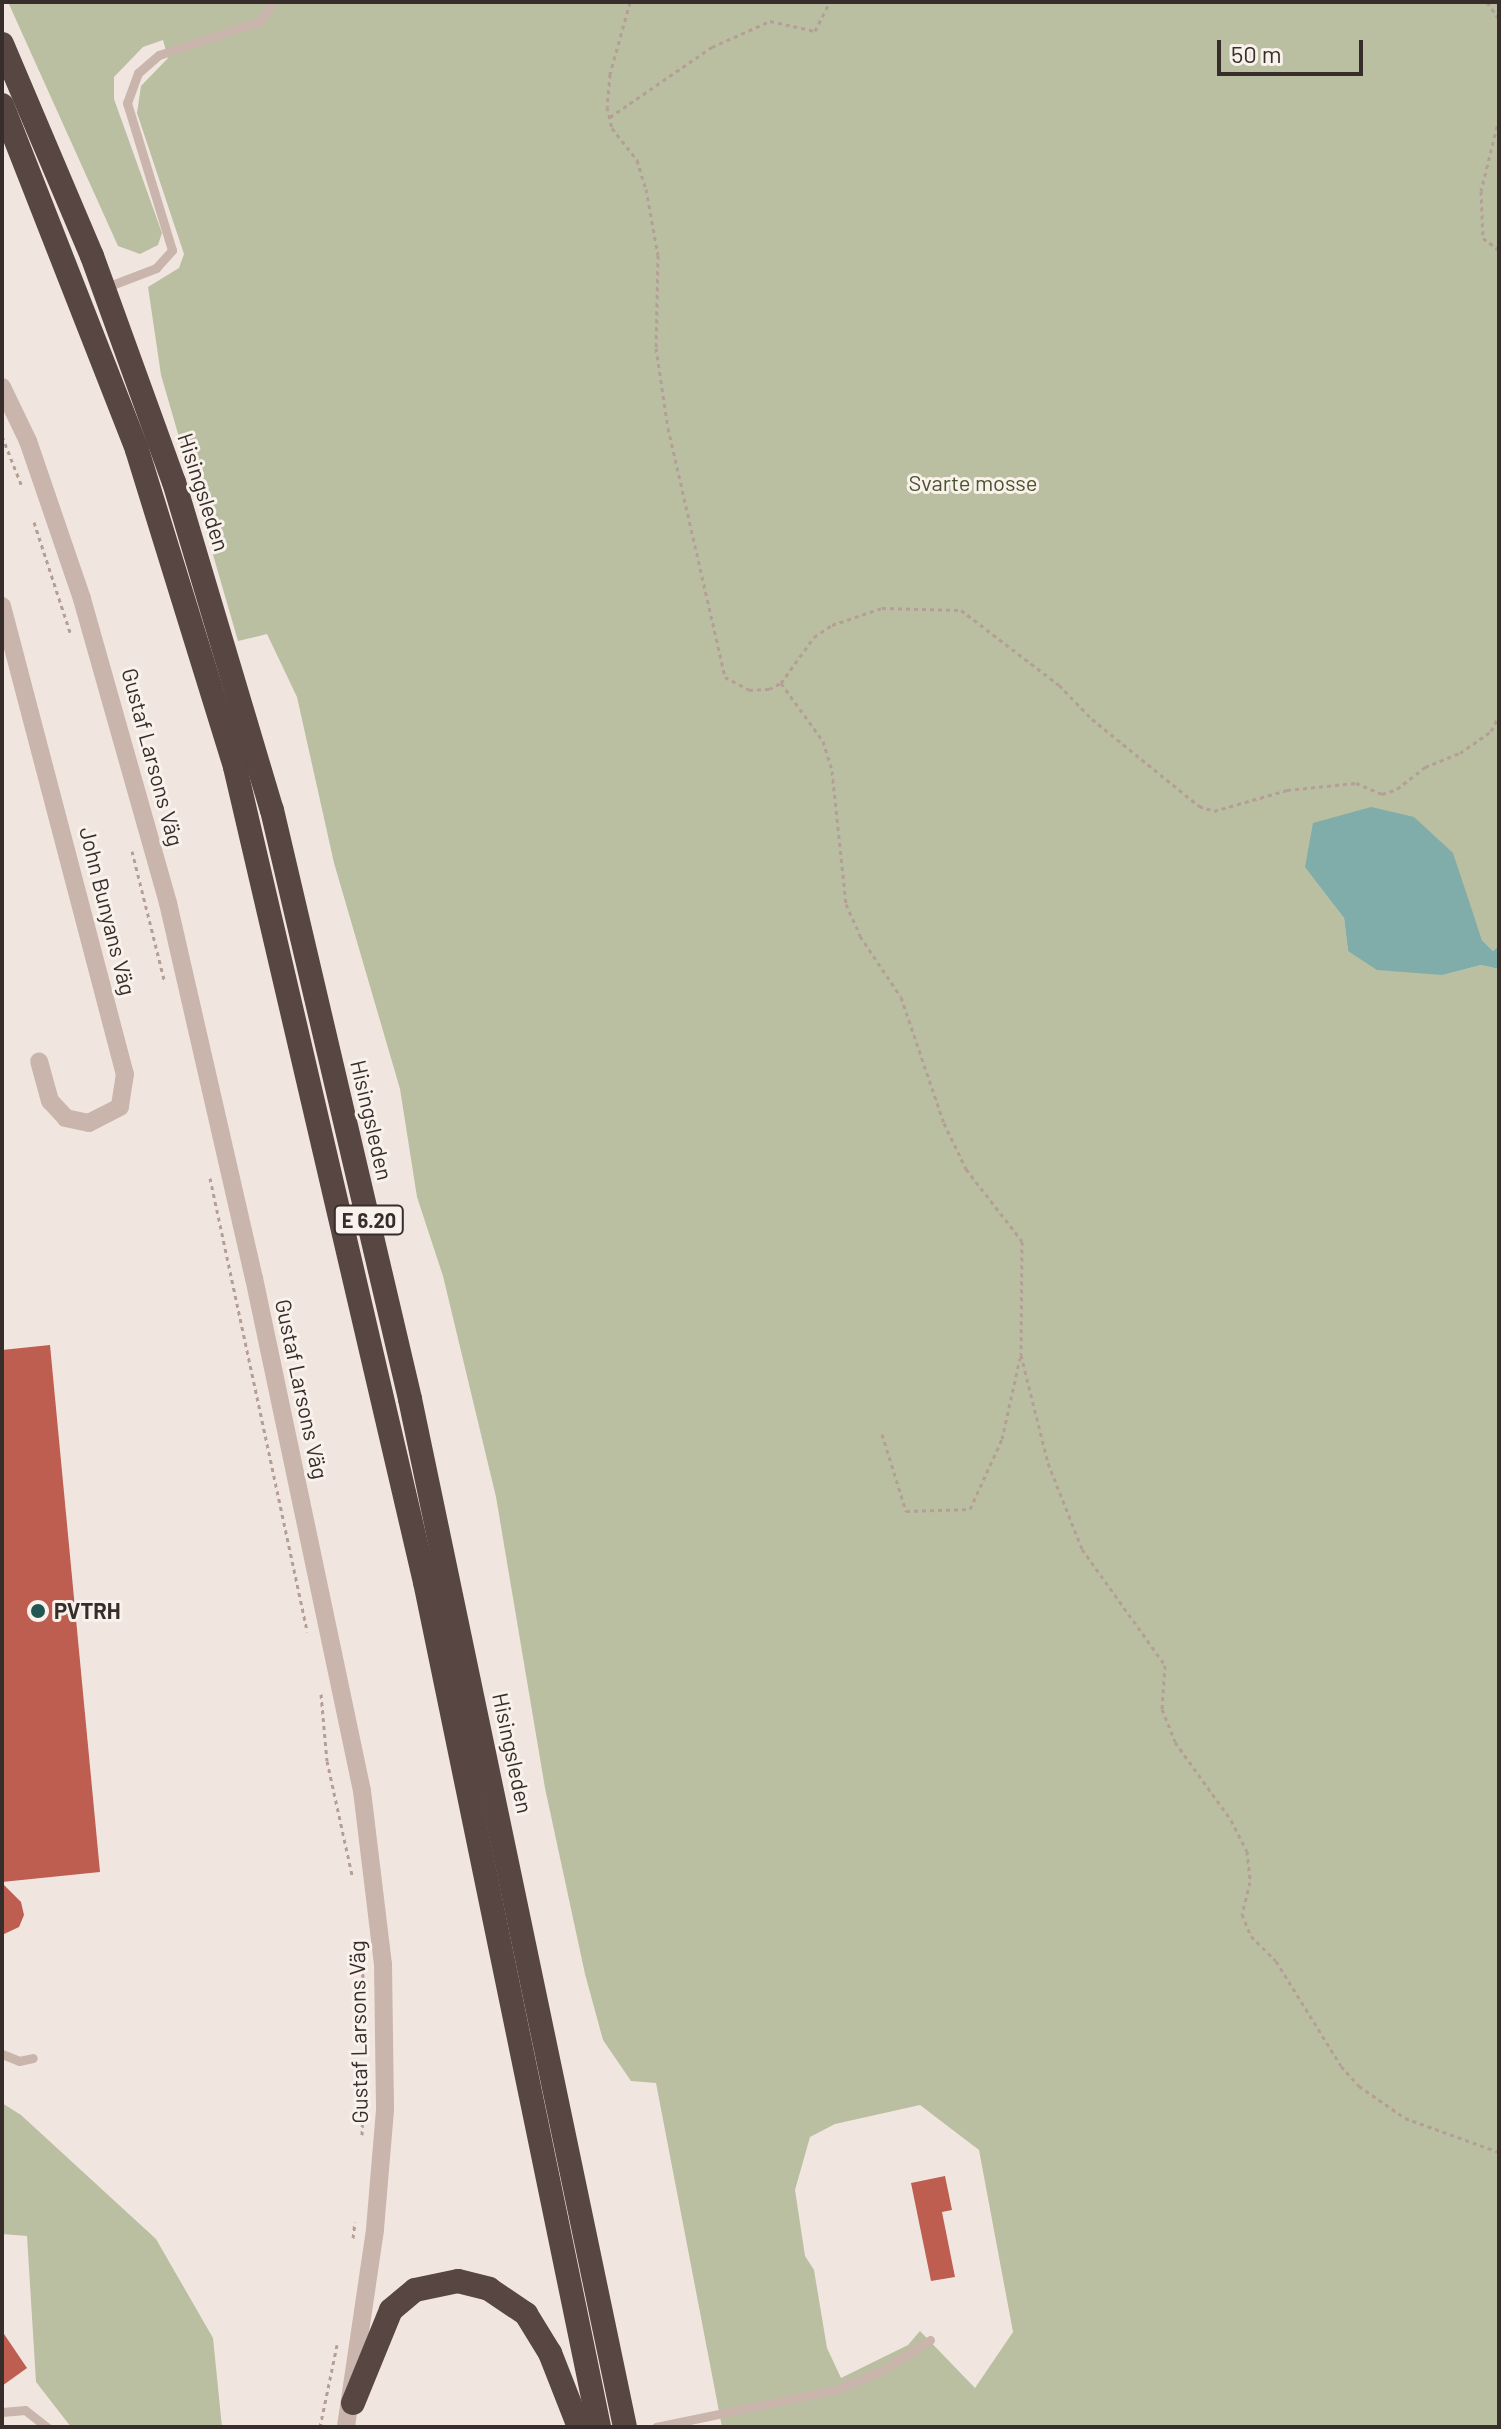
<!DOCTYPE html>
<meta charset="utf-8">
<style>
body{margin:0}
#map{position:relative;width:1501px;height:2429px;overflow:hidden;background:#f1e6df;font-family:Barlow,sans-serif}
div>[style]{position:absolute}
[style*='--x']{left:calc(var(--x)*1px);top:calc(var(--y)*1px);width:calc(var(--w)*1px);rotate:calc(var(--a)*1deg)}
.green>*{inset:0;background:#b9bfa0}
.water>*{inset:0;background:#80aca9}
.building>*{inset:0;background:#bd5e51}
.path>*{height:3px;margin-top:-1.5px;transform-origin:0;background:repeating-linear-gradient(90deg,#b49f96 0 4px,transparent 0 8px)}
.lane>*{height:9px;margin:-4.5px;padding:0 4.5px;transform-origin:4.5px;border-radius:4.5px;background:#c9b5ac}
.street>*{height:18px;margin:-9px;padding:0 9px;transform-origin:9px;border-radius:9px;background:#c9b5ac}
.highway>*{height:24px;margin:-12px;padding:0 12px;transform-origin:12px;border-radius:12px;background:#574642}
.dots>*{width:22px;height:22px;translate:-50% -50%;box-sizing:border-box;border:4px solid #f9f1eb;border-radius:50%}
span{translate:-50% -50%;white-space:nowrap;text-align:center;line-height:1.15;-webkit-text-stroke:6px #f9f1eb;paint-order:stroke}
.shield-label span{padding:2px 6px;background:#f9f1eb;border:2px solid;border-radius:6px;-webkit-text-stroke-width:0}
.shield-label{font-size:20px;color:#372d2a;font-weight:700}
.park-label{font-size:22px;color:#4b542f}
.street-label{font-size:22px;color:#372d2a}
.poi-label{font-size:22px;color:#372d2a;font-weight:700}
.left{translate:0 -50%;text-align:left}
.frame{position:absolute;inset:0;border:4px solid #372d2a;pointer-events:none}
.scale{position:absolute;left:1217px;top:40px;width:146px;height:36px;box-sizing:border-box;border:4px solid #372d2a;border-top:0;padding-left:10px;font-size:24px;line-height:28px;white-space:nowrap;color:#372d2a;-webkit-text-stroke:6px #f9f1eb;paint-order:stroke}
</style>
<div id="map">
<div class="green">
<i style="clip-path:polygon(evenodd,8px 2px,1499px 2px,1499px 946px,1493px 951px,1482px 940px,1466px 894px,1305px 866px,1344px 918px,1348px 951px,1443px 975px,1481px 965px,1499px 969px,1499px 2427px,722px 2427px,656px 2083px,631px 2081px,603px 2040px,585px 1974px,545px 1788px,496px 1497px,443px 1276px,417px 1197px,400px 1089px,334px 863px,297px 697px,267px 634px,238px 641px,161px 375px,148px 287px,179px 268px,184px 254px,137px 113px,141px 86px,168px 58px,163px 40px,143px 47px,114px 77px,114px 99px,162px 233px,158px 245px,140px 254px,118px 246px,8px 2px,920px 2105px,979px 2150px,1013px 2332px,975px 2388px,920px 2331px,908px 2345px,841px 2378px,827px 2348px,814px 2270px,805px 2256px,795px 2190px,810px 2137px,835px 2124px,920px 2105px)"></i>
<i style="clip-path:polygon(2px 2103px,21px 2115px,156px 2239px,213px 2338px,222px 2427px,71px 2427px,36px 2382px,27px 2236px,2px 2234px)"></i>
</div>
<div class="water">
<i style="clip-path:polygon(1371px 807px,1414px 817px,1453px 853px,1482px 940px,1493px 951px,1499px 946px,1499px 969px,1481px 965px,1443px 975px,1377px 970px,1348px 951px,1344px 918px,1305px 867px,1313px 823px)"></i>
</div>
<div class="building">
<i style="clip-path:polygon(50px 1345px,100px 1872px,2px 1882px,2px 1350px)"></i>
<i style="clip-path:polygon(2px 1883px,21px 1902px,24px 1915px,19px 1927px,2px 1935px)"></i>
<i style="clip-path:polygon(945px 2176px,952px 2210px,942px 2212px,955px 2277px,931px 2281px,911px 2183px)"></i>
<i style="clip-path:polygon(2px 2331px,27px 2368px,2px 2386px)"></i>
</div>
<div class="path">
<i style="--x:630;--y:2;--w:75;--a:105.5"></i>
<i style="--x:610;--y:74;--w:33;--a:95"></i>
<i style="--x:607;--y:107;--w:22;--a:77"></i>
<i style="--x:612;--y:128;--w:41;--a:52"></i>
<i style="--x:637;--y:160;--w:30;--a:73"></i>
<i style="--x:646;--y:189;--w:67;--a:79.7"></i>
<i style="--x:658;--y:255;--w:93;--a:91.2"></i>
<i style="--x:656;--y:348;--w:81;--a:81.5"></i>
<i style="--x:668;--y:428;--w:255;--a:77.1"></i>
<i style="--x:725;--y:677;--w:27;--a:28"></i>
<i style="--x:749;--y:690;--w:20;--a:-3"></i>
<i style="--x:769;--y:689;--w:13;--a:-27"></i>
<i style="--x:781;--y:683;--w:57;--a:-54.3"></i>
<i style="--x:814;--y:637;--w:22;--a:-34"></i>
<i style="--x:832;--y:625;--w:53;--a:-18.8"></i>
<i style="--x:882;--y:608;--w:79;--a:1.5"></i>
<i style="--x:961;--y:610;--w:123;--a:37.4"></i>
<i style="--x:1059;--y:685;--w:47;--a:45.9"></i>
<i style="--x:1092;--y:719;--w:138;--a:39.1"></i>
<i style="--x:1199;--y:806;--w:16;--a:18"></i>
<i style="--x:1214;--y:811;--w:76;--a:-16"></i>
<i style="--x:1287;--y:790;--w:69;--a:-5.8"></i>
<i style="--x:1356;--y:783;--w:28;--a:23"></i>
<i style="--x:1382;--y:794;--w:16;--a:-18"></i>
<i style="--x:1397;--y:789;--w:36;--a:-38"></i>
<i style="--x:1425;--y:767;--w:38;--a:-22"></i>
<i style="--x:1460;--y:753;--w:38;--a:-35"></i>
<i style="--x:1491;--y:731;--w:17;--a:-62"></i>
<i style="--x:1487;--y:2;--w:21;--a:55"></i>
<i style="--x:610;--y:117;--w:124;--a:-34.5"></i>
<i style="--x:712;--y:47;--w:64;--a:-24.1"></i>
<i style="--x:770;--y:21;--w:46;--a:12.5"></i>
<i style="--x:815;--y:31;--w:33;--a:-63"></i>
<i style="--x:1499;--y:118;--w:75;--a:103.9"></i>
<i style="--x:1481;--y:191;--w:47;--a:87.6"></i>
<i style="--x:1483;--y:238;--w:20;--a:37"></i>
<i style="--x:2;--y:436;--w:52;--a:68.4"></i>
<i style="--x:34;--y:522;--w:116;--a:71.9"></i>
<i style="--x:781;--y:683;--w:72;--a:54.1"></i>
<i style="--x:823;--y:741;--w:31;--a:73"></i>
<i style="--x:832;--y:771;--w:134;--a:84"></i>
<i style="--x:846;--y:904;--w:35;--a:66"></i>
<i style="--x:860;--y:936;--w:73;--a:56.1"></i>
<i style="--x:901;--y:997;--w:133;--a:71.2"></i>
<i style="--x:944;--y:1123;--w:51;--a:64.4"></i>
<i style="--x:966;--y:1169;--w:91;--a:52.1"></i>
<i style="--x:1022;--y:1241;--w:114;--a:90.5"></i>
<i style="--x:1021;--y:1355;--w:111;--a:76"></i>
<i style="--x:1048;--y:1463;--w:92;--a:68.4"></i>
<i style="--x:1082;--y:1549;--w:143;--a:54.4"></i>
<i style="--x:1165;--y:1665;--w:44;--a:93.9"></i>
<i style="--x:1162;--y:1709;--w:35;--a:68"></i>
<i style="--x:1175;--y:1742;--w:96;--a:54.3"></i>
<i style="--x:1231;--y:1820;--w:35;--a:63"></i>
<i style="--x:1247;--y:1851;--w:31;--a:84"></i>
<i style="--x:1250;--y:1882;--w:33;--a:104"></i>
<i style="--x:1242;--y:1914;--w:24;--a:68"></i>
<i style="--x:1251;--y:1936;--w:35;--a:45"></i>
<i style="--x:1276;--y:1961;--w:123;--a:58.2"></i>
<i style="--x:1341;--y:2066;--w:27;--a:48"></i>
<i style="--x:1359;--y:2086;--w:56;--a:34.8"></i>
<i style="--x:1405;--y:2118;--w:100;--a:19.9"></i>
<i style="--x:132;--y:851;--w:136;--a:76"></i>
<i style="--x:210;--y:1178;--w:464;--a:77.9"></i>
<i style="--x:882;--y:1434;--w:81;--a:72.7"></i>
<i style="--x:906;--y:1511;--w:64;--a:-1.8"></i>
<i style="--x:970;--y:1509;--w:77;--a:-65.4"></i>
<i style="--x:1002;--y:1439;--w:83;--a:-77.5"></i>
<i style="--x:321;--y:1694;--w:67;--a:84.9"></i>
<i style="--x:327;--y:1761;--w:117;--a:77.6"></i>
<i style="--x:361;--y:1950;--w:29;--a:86"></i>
<i style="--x:362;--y:2135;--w:65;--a:-88.2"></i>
<i style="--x:353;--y:2238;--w:16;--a:-83"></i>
<i style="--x:320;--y:2427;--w:84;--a:-78.3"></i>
</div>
<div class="lane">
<i style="--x:104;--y:288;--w:56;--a:-21"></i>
<i style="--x:156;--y:268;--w:24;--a:-48"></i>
<i style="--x:172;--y:250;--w:154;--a:-107"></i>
<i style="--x:127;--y:103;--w:32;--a:-70"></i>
<i style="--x:138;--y:73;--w:28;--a:-41"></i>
<i style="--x:159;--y:55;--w:107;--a:-18.6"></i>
<i style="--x:260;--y:21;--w:23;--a:-56"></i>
<i style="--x:2;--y:2054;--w:18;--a:22"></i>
<i style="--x:19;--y:2061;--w:14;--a:-12"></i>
<i style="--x:2;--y:2412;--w:23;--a:-5"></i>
<i style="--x:25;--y:2410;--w:28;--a:38"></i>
<i style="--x:656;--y:2427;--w:183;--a:-11.7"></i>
<i style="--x:835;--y:2390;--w:50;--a:-22.4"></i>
<i style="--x:881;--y:2371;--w:58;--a:-32.3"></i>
</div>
<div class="street">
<i style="--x:2;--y:387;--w:60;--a:64.3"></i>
<i style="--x:28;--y:441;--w:167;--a:71.1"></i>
<i style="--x:82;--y:599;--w:316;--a:74.2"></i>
<i style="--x:168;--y:903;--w:385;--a:77.1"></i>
<i style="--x:254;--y:1278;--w:524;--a:78.11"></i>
<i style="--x:362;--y:1791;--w:174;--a:83.1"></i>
<i style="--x:383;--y:1964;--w:146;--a:89.2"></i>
<i style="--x:385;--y:2110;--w:120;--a:94.8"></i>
<i style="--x:375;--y:2230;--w:199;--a:98.4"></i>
<i style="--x:2;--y:606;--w:484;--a:75.3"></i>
<i style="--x:125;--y:1074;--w:33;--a:99"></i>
<i style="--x:120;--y:1107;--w:35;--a:153"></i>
<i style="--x:89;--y:1123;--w:24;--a:-168"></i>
<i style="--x:66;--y:1118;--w:23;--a:-133"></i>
<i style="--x:50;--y:1101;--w:41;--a:-105.4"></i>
</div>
<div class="highway">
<i style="--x:2;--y:44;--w:230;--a:67"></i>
<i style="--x:92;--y:256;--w:240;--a:70.1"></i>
<i style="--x:174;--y:482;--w:342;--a:73.4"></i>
<i style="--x:272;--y:810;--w:605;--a:76.81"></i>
<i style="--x:410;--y:1399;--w:1050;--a:78.19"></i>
<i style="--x:2;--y:105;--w:370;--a:68.6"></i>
<i style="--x:137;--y:450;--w:332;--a:72.8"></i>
<i style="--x:235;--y:767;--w:837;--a:76.88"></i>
<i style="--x:425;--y:1582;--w:863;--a:78.36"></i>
<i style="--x:353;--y:2403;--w:100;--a:-67.8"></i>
<i style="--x:391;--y:2310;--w:31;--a:-40"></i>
<i style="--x:415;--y:2290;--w:44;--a:-11.8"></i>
<i style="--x:458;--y:2281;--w:32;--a:14"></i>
<i style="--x:489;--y:2289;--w:45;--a:34"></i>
<i style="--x:526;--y:2314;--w:46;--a:58.4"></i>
<i style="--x:550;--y:2353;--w:79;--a:68.6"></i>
</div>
<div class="dots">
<i style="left:38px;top:1611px;background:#225653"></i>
</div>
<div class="shield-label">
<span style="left:369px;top:1220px">E 6.20</span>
</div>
<div class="park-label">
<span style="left:973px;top:483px">Svarte mosse</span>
</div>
<div class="street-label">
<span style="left:204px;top:492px;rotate:72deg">Hisingsleden</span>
<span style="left:153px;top:757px;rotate:75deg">Gustaf Larsons Väg</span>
<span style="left:108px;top:911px;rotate:76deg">John Bunyans Väg</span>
<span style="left:372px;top:1120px;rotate:77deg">Hisingsleden</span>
<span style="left:302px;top:1389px;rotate:78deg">Gustaf Larsons Väg</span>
<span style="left:513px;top:1753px;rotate:78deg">Hisingsleden</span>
<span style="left:358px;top:2032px;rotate:-91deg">Gustaf Larsons Väg</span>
</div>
<div class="poi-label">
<span class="left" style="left:54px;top:1611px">PVTRH</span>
</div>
<div class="frame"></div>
<div class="scale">50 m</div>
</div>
